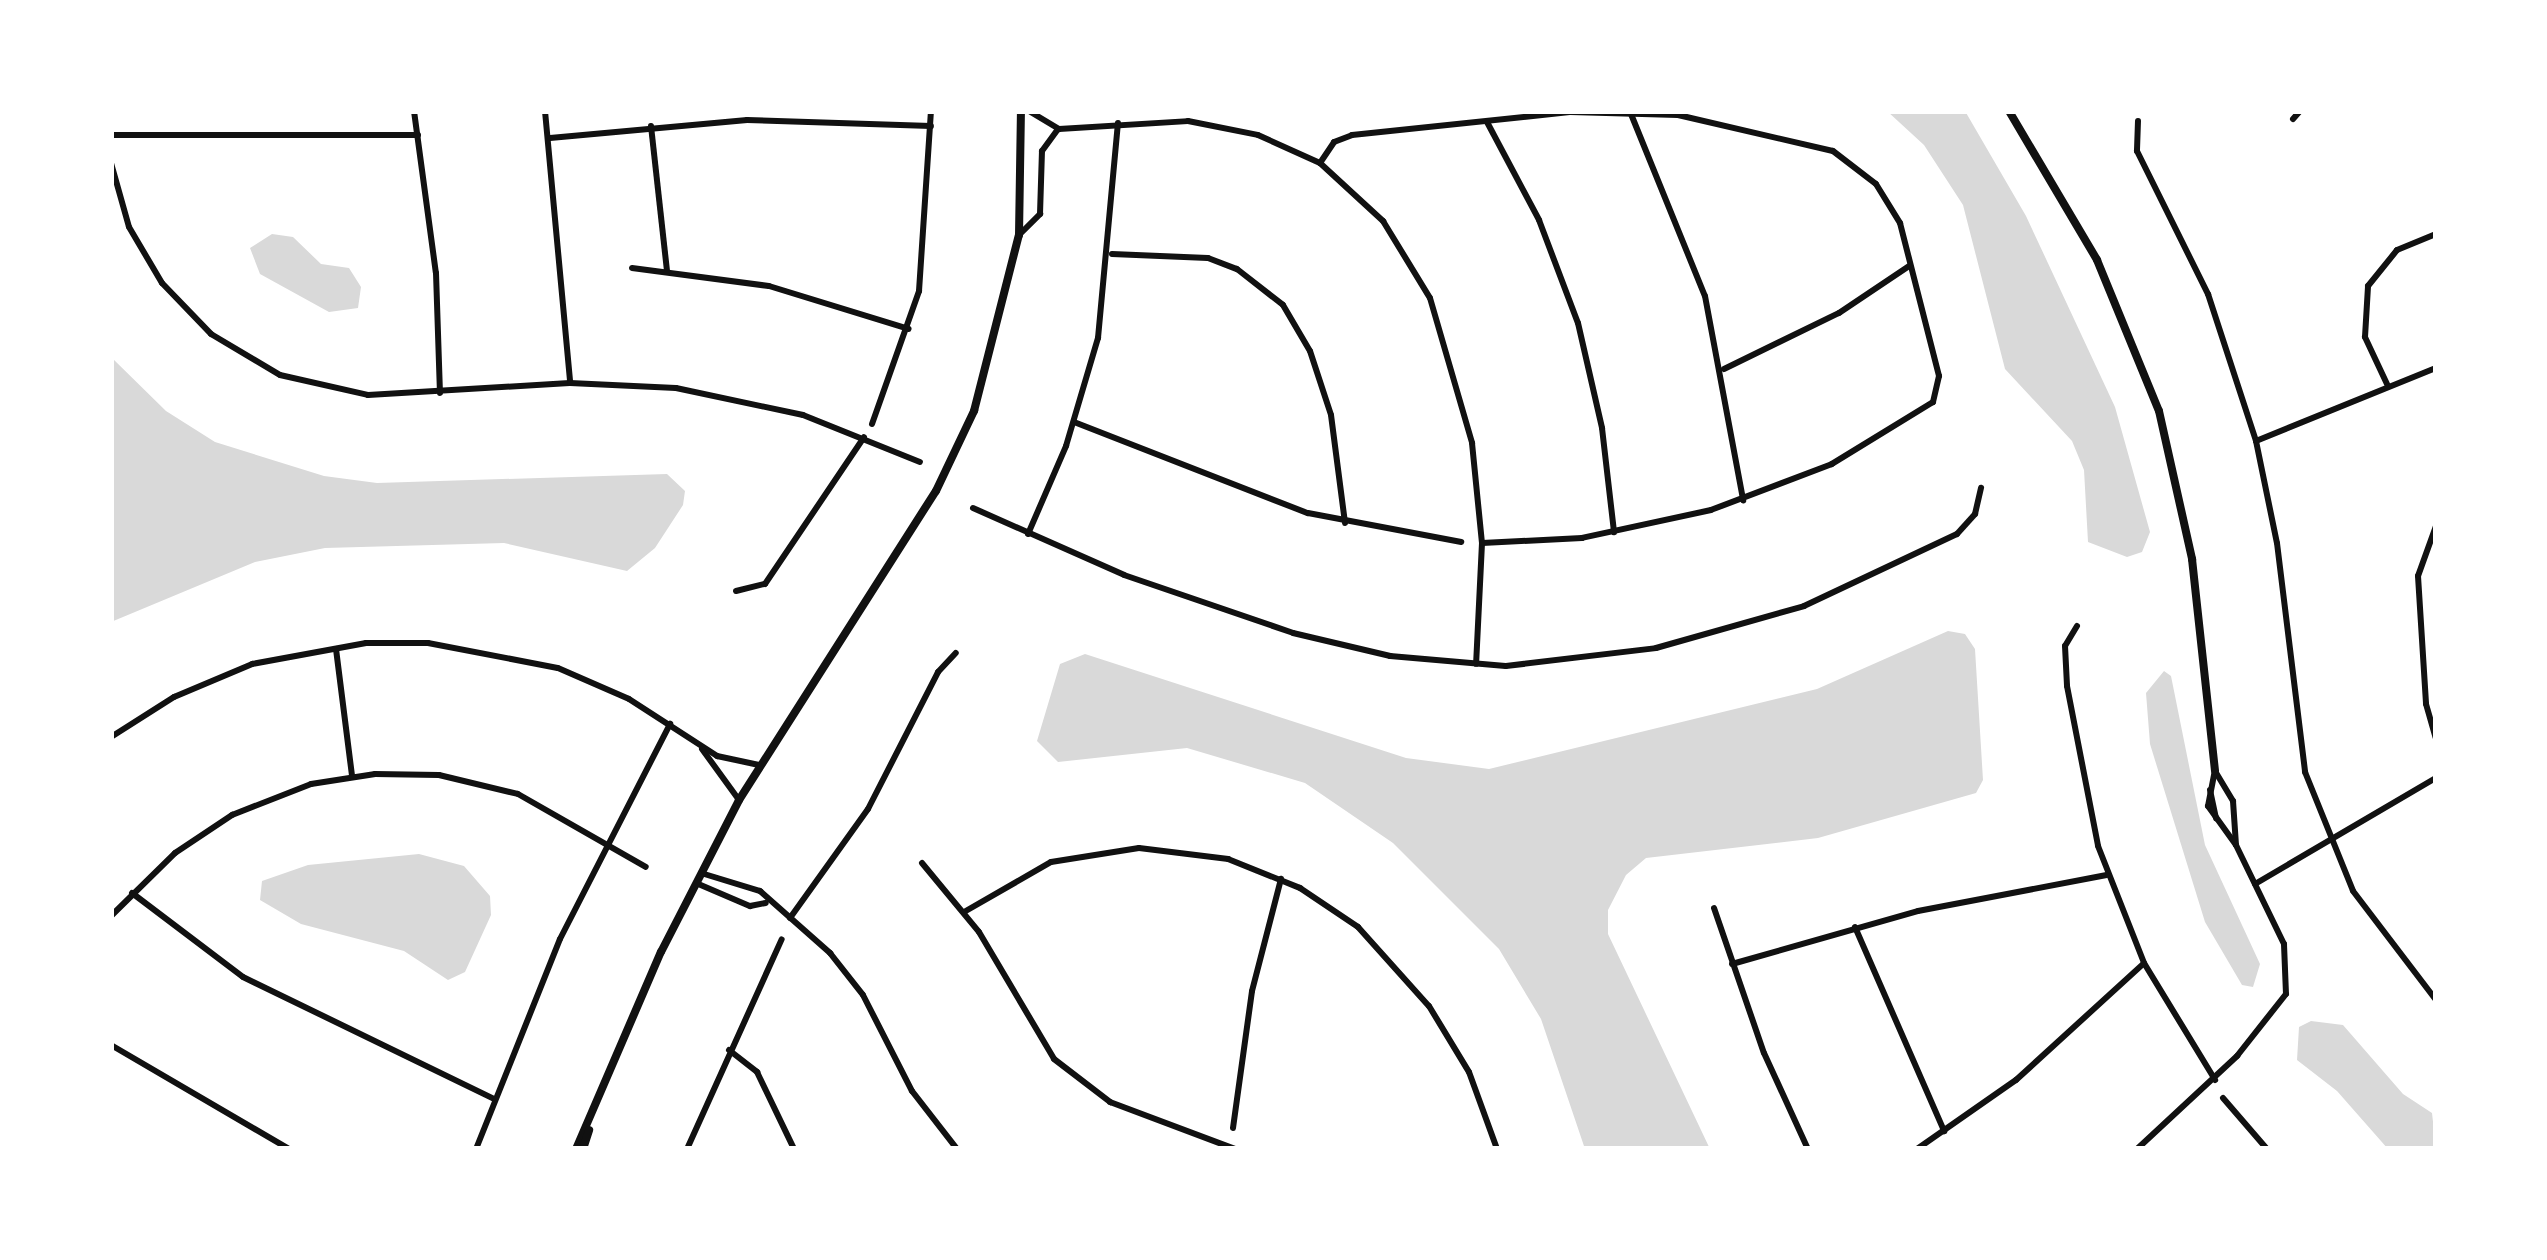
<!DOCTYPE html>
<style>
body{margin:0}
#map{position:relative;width:2547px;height:1260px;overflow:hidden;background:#fff;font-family:"Sofia Sans Condensed",sans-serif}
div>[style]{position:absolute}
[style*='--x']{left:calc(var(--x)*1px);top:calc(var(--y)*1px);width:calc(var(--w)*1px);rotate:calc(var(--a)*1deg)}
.water>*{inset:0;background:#d9d9d9}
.minor>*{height:6px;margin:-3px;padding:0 3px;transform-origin:3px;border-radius:3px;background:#111}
.tertiary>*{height:8px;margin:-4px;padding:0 4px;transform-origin:4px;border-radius:4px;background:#111}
span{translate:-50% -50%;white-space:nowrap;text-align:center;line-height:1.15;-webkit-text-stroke:12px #fff;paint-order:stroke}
.frame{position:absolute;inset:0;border:114px solid #fff;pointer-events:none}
</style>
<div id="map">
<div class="water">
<i style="clip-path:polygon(1887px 111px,1965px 111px,2026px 216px,2115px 407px,2150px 532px,2142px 552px,2127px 557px,2088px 542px,2084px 470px,2072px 441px,2005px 369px,1963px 205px,1924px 145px)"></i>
<i style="clip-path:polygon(272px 234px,293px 237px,321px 264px,349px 268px,361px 287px,358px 308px,329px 312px,260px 274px,250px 248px)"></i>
<i style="clip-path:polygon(111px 357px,166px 411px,215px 442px,324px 476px,377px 483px,667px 474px,685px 491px,683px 505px,655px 548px,627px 571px,504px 543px,325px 548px,255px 562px,111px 622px)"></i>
<i style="clip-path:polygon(1948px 631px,1965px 634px,1975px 649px,1983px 780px,1976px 793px,1818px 838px,1646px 858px,1626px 875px,1608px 910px,1608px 934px,1710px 1149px,1585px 1149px,1541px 1019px,1499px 949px,1393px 843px,1305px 783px,1187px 748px,1058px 762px,1037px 741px,1060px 664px,1085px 654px,1406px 758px,1489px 769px,1817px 689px)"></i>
<i style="clip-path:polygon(2164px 671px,2171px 676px,2205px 845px,2260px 964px,2253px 987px,2242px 985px,2205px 922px,2150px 744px,2146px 693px)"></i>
<i style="clip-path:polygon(419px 854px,464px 866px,490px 896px,491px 915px,465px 972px,448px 980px,404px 951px,301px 924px,260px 900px,262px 881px,308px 865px)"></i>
<i style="clip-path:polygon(2311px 1021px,2343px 1025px,2403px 1094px,2432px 1113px,2436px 1148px,2388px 1149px,2337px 1091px,2297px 1060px,2299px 1027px)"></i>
</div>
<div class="minor">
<i style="--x:414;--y:111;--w:163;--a:82.3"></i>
<i style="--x:436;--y:273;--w:120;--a:88.1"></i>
<i style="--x:545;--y:111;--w:273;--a:84.7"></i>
<i style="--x:1029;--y:111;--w:35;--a:31"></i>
<i style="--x:1059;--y:129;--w:129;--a:-3.5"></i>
<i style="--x:1188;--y:121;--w:71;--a:11.3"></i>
<i style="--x:1258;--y:135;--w:68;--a:24.3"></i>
<i style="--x:1320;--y:163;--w:86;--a:42.6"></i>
<i style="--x:1383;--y:221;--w:90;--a:58.6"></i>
<i style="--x:1430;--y:298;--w:151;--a:73.8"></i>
<i style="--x:1472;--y:443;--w:100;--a:84.3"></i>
<i style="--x:1482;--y:543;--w:121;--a:92.8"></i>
<i style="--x:1631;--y:114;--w:196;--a:67.9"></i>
<i style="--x:1705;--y:296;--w:208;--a:79.4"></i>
<i style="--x:2293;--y:119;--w:11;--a:-49"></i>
<i style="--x:2138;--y:121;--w:30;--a:92"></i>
<i style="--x:2137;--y:151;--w:160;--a:63.6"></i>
<i style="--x:2208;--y:294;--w:155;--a:71.9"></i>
<i style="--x:2256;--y:441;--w:104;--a:78.4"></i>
<i style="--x:2277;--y:543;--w:231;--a:83"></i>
<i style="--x:2305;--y:772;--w:128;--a:68"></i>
<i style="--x:2353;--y:891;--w:137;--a:52.7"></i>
<i style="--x:1487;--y:122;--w:111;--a:62"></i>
<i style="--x:1539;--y:220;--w:110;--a:69.3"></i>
<i style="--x:1578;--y:323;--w:108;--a:77.1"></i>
<i style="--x:1602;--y:428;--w:105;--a:83.4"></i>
<i style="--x:651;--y:126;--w:146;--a:83.7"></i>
<i style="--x:111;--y:135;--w:307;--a:0"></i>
<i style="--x:550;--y:138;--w:198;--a:-5.2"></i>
<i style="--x:747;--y:120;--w:184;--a:1.9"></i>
<i style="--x:111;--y:163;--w:66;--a:74.3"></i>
<i style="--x:129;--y:227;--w:65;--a:59.5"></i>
<i style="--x:162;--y:283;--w:71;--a:46.1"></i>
<i style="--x:211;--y:334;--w:80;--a:30.7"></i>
<i style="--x:280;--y:375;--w:90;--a:12.8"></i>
<i style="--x:368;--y:395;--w:202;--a:-3.4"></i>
<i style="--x:570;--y:383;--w:106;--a:2.7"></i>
<i style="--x:676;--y:388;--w:130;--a:12"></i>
<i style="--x:803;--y:415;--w:126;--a:21.9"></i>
<i style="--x:1320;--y:163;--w:25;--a:-56"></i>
<i style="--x:1334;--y:142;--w:19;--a:-21"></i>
<i style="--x:1352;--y:135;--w:219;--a:-6"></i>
<i style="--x:1570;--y:112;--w:108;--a:1.6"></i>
<i style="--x:1678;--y:115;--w:159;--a:13.1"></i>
<i style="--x:1833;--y:151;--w:54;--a:37.5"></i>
<i style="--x:1876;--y:184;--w:46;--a:58.4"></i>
<i style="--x:1900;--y:223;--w:158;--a:75.7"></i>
<i style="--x:1939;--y:376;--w:27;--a:103"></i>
<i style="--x:1933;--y:402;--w:119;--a:148.5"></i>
<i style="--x:1832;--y:464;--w:129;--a:159.2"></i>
<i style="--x:1711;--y:510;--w:132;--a:167.8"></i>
<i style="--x:1582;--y:538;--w:100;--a:177.1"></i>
<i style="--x:1019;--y:235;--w:30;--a:-45"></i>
<i style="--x:1040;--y:214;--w:63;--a:-88.2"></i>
<i style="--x:1042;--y:151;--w:27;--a:-54"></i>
<i style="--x:1112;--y:254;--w:96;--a:2.4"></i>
<i style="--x:1208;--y:258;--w:31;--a:21"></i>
<i style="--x:1237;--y:269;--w:58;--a:38"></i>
<i style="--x:1283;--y:305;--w:53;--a:59.6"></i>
<i style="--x:1310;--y:351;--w:67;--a:71.8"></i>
<i style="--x:1331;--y:415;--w:109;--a:82.6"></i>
<i style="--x:632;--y:268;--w:138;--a:7.5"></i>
<i style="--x:769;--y:286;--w:146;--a:17.1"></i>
<i style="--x:1724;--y:369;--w:128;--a:-26"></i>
<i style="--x:1839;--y:313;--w:84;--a:-33.9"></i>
<i style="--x:2387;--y:384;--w:52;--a:-115.1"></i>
<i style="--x:2365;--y:337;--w:51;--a:-86.6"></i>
<i style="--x:2368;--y:286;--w:46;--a:-51.1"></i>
<i style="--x:2397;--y:250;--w:42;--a:-22.3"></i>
<i style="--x:1074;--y:422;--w:251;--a:21.3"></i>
<i style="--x:1308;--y:513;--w:156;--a:10.7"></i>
<i style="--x:872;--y:424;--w:141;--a:-70.5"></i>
<i style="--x:919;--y:291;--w:180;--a:-86.2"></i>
<i style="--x:2256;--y:441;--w:194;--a:-22.1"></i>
<i style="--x:973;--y:508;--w:165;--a:23.9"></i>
<i style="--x:1124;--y:575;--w:179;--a:18.9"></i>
<i style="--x:1293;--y:633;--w:100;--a:13.3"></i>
<i style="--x:1390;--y:656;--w:116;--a:4.9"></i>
<i style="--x:1506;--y:666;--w:151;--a:-6.8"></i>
<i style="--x:1656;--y:648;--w:154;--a:-15.8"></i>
<i style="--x:1804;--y:606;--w:169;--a:-25.2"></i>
<i style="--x:1957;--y:534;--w:27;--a:-48"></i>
<i style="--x:1975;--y:514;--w:27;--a:-77"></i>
<i style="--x:2436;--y:526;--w:53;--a:109.8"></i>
<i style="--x:2418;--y:576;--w:128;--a:86.4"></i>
<i style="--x:2426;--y:704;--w:35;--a:74"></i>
<i style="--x:1028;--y:534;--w:96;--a:-66.6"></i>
<i style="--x:1066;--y:446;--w:113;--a:-73.5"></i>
<i style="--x:1098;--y:338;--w:216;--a:-84.7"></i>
<i style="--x:736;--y:591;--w:30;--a:-14"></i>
<i style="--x:765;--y:584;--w:177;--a:-56"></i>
<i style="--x:2077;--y:626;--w:23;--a:121"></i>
<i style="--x:2065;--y:646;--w:40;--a:87.1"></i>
<i style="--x:2067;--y:686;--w:163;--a:79"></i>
<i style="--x:2098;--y:846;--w:126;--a:68.5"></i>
<i style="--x:2144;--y:963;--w:137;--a:58.7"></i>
<i style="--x:336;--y:649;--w:128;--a:82.8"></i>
<i style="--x:111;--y:737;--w:75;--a:-32.4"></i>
<i style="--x:174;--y:697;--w:85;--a:-22.9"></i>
<i style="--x:252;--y:664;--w:116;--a:-10.4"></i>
<i style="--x:366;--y:643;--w:62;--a:0"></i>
<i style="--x:428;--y:643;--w:132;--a:10.9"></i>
<i style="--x:558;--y:668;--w:77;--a:23.6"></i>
<i style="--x:629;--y:699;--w:105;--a:32.9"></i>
<i style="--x:717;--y:756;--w:43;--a:12.1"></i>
<i style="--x:702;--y:749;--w:63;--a:54"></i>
<i style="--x:2215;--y:771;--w:35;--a:59"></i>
<i style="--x:2233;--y:801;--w:44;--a:86.1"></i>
<i style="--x:2210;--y:790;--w:29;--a:78"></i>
<i style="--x:922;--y:863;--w:89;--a:50.4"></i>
<i style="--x:979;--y:932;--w:147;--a:59.4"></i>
<i style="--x:1054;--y:1059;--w:71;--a:37.5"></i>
<i style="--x:1110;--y:1102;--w:134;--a:20.6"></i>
<i style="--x:701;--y:873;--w:62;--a:17"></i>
<i style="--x:760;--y:891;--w:94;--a:41.5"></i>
<i style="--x:830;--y:953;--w:53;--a:51.8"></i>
<i style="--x:863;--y:995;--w:108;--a:63"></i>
<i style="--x:912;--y:1091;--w:73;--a:52.2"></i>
<i style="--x:696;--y:883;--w:59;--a:23.1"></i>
<i style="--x:750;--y:906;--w:16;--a:-11"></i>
<i style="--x:2255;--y:884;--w:210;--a:-30.4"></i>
<i style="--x:132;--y:893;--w:139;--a:37.1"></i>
<i style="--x:243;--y:977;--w:279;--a:25.9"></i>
<i style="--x:1714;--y:908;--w:153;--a:71"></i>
<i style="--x:1764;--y:1053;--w:106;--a:65.4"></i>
<i style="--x:964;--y:912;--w:100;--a:-29.9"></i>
<i style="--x:1051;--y:862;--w:89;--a:-9"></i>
<i style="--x:1139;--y:848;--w:90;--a:7"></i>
<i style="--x:1228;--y:859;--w:78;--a:21.9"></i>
<i style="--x:1300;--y:888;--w:70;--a:33.9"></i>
<i style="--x:1358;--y:927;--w:106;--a:48.1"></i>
<i style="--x:1429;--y:1006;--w:77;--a:58.8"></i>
<i style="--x:1469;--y:1072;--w:82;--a:70"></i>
<i style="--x:111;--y:916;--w:90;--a:-44.5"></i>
<i style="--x:175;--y:853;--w:69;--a:-33.7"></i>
<i style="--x:232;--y:815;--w:85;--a:-21.4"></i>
<i style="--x:311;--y:784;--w:65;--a:-8.9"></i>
<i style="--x:375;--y:774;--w:64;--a:0.9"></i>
<i style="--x:439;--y:775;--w:81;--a:13.5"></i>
<i style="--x:518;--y:794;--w:147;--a:29.7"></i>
<i style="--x:790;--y:918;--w:134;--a:-54.4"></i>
<i style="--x:868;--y:809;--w:154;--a:-62.9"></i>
<i style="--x:938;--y:672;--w:26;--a:-47"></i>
<i style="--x:1855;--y:927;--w:223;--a:66.4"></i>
<i style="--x:1732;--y:964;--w:193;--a:-15.9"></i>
<i style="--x:1918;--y:911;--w:192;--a:-10.8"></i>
<i style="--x:111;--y:1045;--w:206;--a:30.3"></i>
<i style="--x:729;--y:1050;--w:36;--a:38"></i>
<i style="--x:757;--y:1072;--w:85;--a:64.3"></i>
<i style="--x:2223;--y:1098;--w:67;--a:49.2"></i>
<i style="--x:1233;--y:1128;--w:138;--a:-82.1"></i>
<i style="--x:1252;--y:991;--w:116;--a:-75.5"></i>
<i style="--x:476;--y:1149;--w:226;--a:-68.2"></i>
<i style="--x:560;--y:939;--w:242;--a:-62.9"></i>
<i style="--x:687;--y:1149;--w:230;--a:-65.7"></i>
<i style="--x:1917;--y:1149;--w:121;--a:-34.9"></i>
<i style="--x:2016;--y:1080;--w:173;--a:-42.4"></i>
<i style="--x:2137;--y:1149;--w:137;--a:-42.9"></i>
<i style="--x:2237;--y:1056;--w:79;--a:-51.7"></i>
<i style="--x:2286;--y:994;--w:50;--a:-92.3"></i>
<i style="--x:2284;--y:944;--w:110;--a:-115.9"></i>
<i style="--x:2236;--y:845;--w:48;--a:-125.7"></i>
<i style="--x:2208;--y:806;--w:36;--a:-79"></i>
</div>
<div class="tertiary">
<i style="--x:2009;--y:111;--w:173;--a:59.4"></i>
<i style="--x:2097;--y:260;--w:163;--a:67.7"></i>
<i style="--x:2159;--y:411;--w:152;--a:77.4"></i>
<i style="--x:2192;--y:559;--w:213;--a:83.8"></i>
<i style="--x:576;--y:1149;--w:215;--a:-66.7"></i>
<i style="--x:661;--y:952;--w:171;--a:-62.8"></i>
<i style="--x:739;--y:800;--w:366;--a:-57.5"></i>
<i style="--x:936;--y:491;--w:89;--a:-64.6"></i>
<i style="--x:974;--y:411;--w:182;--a:-75.7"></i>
<i style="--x:1019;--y:235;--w:124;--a:-89.1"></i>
<i style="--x:583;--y:1149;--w:20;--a:-72"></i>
</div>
<div class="frame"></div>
</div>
